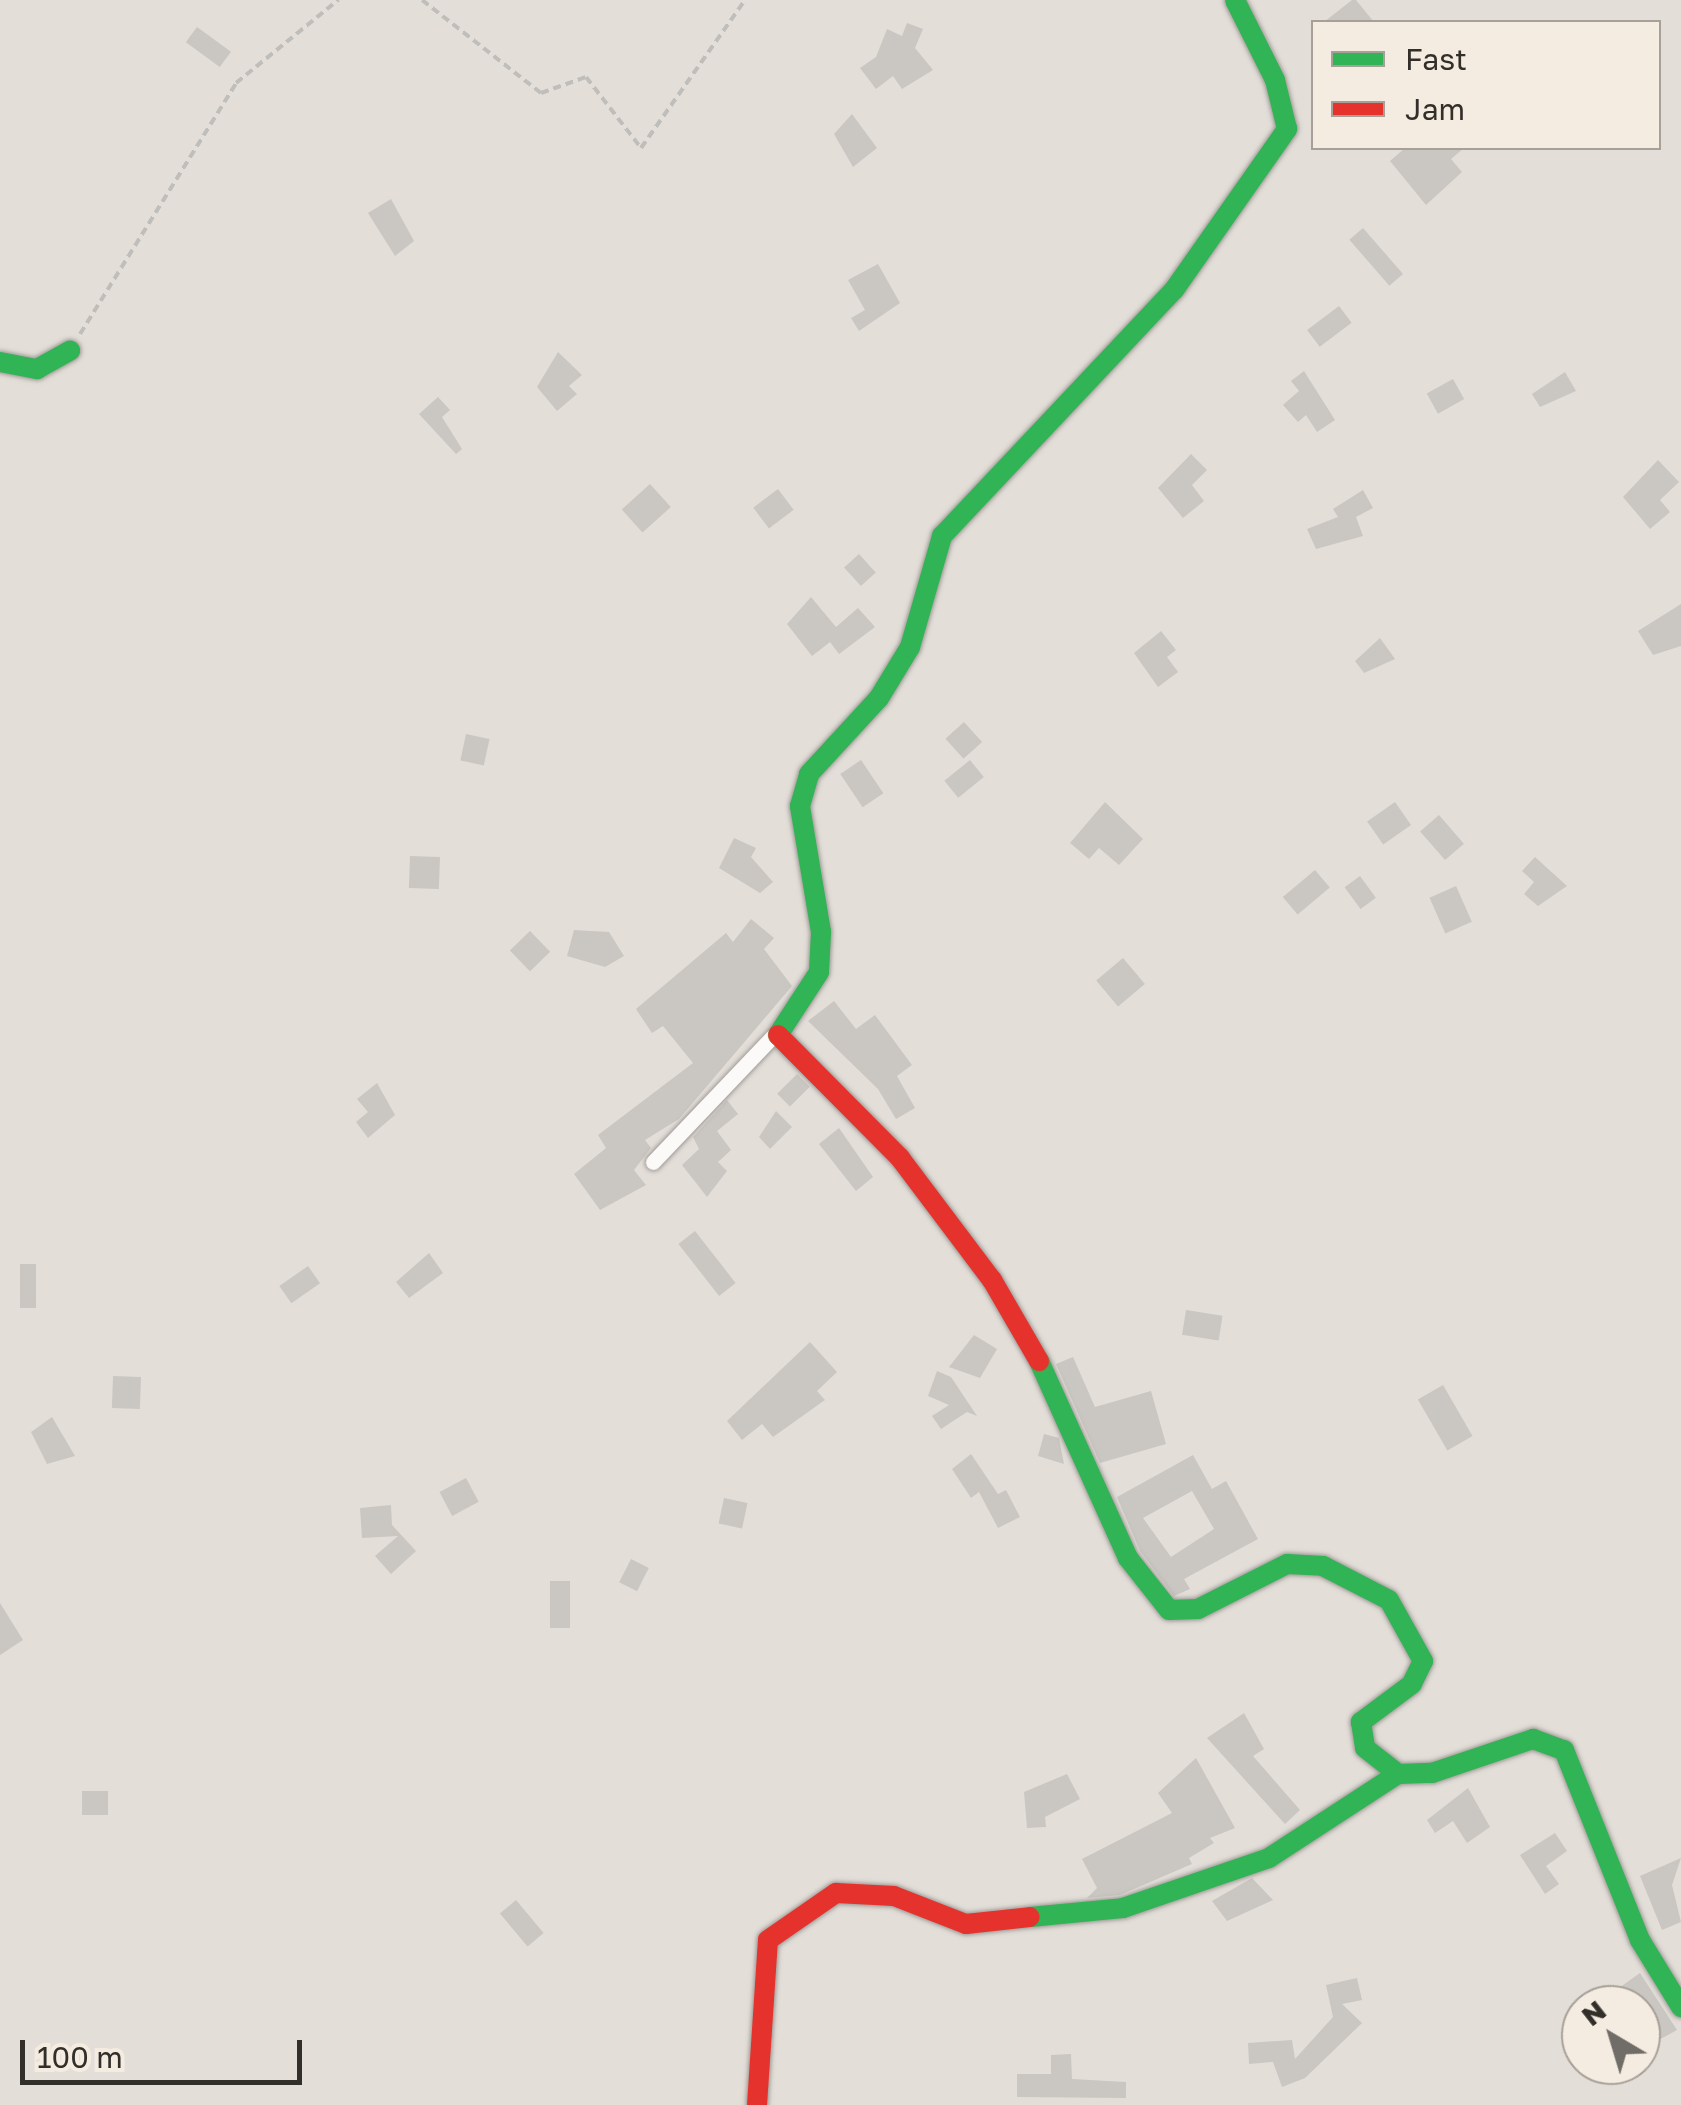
<!DOCTYPE html>
<style>
body{margin:0}
#map{position:relative;width:1681px;height:2105px;overflow:hidden;background:#e3ded8;font-family:"Golos Text",sans-serif}
div>[style]{position:absolute}
[style*='--x']{left:calc(var(--x)*1px);top:calc(var(--y)*1px);width:calc(var(--w)*1px);rotate:calc(var(--a)*1deg)}
.building>*{inset:0;background:#cac6c2;transform-origin:0 0}
.path>*{height:4px;margin-top:-2px;transform-origin:0;background:repeating-linear-gradient(90deg,#bfbebb 0 8px,transparent 0 13px)}
.roads{filter:drop-shadow(0 0 2px #9f9b97) drop-shadow(0 0 2px #9f9b97)}
.street>*{height:15px;margin:-7.5px;padding:0 7.5px;transform-origin:7.5px;border-radius:7.5px;background:#fbfaf9}
.fast>*{height:20px;margin:-10px;padding:0 10px;transform-origin:10px;border-radius:10px;background:#30b455}
.jam>*{height:20px;margin:-10px;padding:0 10px;transform-origin:10px;border-radius:10px;background:#e5322d}
span{translate:-50% -50%;white-space:nowrap;text-align:center;line-height:1.15;-webkit-text-stroke:8px #f5ece1;paint-order:stroke}
.legend{position:absolute;left:1311px;top:20px;width:350px;height:130px;box-sizing:border-box;background:#f5ece1;border:2px solid #a7a098;margin:0;padding:12px 18px;list-style:none;font-size:30px;color:#322f2b}
.legend li{display:flex;align-items:center;gap:20px;height:50px}
.legend b{width:50px;border:2px solid #a7a098}
.north{position:absolute;left:1561px;top:1985px;width:100px;height:100px;box-sizing:border-box;background:#f5ece1;border:2px solid #a7a098;border-radius:50%;rotate:322deg;font-size:28px;font-weight:700;line-height:40px;text-align:center;color:#322f2b}
.north::after{content:'';display:block;margin:auto;width:35px;height:45px;background:#706c68;clip-path:polygon(50% 0,100% 100%,50% 72%,0 100%)}
.scale{position:absolute;left:20px;top:2040px;width:282px;height:45px;box-sizing:border-box;border:5px solid #322f2b;border-top:0;padding-left:12px;font-size:30px;line-height:35px;white-space:nowrap;color:#322f2b;-webkit-text-stroke:8px #f5ece1;paint-order:stroke}
</style>
<div id="map">
<div class="building">
<i style="clip-path:polygon(1356px 0,1374px 22px,1324px 22px,1352px 0)"></i>
<i style="clip-path:polygon(907px 23px,923px 29px,915px 48px,933px 70px,902px 89px,893px 76px,876px 89px,860px 68px,876px 57px,887px 29px,902px 36px)"></i>
<i style="left:197px;top:27px;width:42px;height:19px;rotate:36deg"></i>
<i style="clip-path:polygon(852px 114px,877px 148px,853px 167px,834px 134px)"></i>
<i style="clip-path:polygon(1405px 148px,1464px 148px,1451px 159px,1462px 172px,1426px 205px,1390px 161px)"></i>
<i style="clip-path:polygon(391px 199px,414px 241px,395px 256px,368px 213px)"></i>
<i style="left:1363px;top:228px;width:61px;height:18px;rotate:49deg"></i>
<i style="clip-path:polygon(878px 264px,900px 303px,859px 331px,851px 318px,865px 310px,848px 280px)"></i>
<i style="left:1339px;top:306px;width:21px;height:40px;rotate:53deg"></i>
<i style="clip-path:polygon(558px 352px,582px 375px,569px 386px,577px 394px,557px 411px,537px 387px)"></i>
<i style="clip-path:polygon(1304px 371px,1335px 420px,1317px 432px,1306px 415px,1298px 422px,1283px 405px,1299px 391px,1291px 381px)"></i>
<i style="clip-path:polygon(1565px 372px,1576px 391px,1540px 407px,1532px 394px)"></i>
<i style="left:1453px;top:379px;width:23px;height:30px;rotate:61deg"></i>
<i style="clip-path:polygon(438px 397px,450px 410px,442px 417px,462px 449px,456px 454px,419px 414px)"></i>
<i style="clip-path:polygon(1191px 454px,1207px 470px,1192px 485px,1204px 501px,1183px 518px,1158px 488px)"></i>
<i style="clip-path:polygon(1658px 460px,1679px 482px,1660px 500px,1670px 512px,1650px 529px,1623px 497px)"></i>
<i style="left:650px;top:484px;width:31px;height:38px;rotate:48deg"></i>
<i style="left:778px;top:489px;width:26px;height:31px;rotate:53deg"></i>
<i style="clip-path:polygon(1363px 490px,1373px 508px,1356px 517px,1363px 536px,1316px 549px,1307px 529px,1338px 517px,1333px 509px)"></i>
<i style="left:859px;top:554px;width:25px;height:20px;rotate:48deg"></i>
<i style="clip-path:polygon(811px 597px,836px 627px,858px 608px,875px 627px,839px 654px,830px 642px,812px 656px,787px 624px)"></i>
<i style="clip-path:polygon(1681px 604px,1681px 646px,1653px 655px,1638px 631px)"></i>
<i style="clip-path:polygon(1161px 631px,1176px 650px,1167px 657px,1178px 672px,1158px 687px,1134px 653px)"></i>
<i style="clip-path:polygon(1380px 638px,1395px 659px,1364px 673px,1355px 661px)"></i>
<i style="left:964px;top:722px;width:27px;height:25px;rotate:48deg"></i>
<i style="left:466px;top:734px;width:24px;height:27px;rotate:12deg"></i>
<i style="left:861px;top:760px;width:40px;height:25px;rotate:56deg"></i>
<i style="left:970px;top:760px;width:22px;height:33px;rotate:51deg"></i>
<i style="clip-path:polygon(1105px 802px,1143px 839px,1119px 865px,1099px 848px,1089px 859px,1070px 843px)"></i>
<i style="left:1395px;top:802px;width:28px;height:34px;rotate:55deg"></i>
<i style="left:1439px;top:815px;width:38px;height:25px;rotate:49deg"></i>
<i style="clip-path:polygon(734px 838px,756px 848px,751px 857px,773px 882px,760px 893px,719px 868px)"></i>
<i style="left:410px;top:856px;width:30px;height:32px;rotate:2deg"></i>
<i style="clip-path:polygon(1535px 857px,1567px 886px,1538px 906px,1524px 894px,1534px 882px,1522px 871px)"></i>
<i style="left:1315px;top:870px;width:23px;height:42px;rotate:50deg"></i>
<i style="left:1360px;top:876px;width:27px;height:19px;rotate:54deg"></i>
<i style="left:1456px;top:886px;width:39px;height:29px;rotate:66deg"></i>
<i style="clip-path:polygon(751px 919px,774px 938px,764px 949px,792px 986px,679px 1119px,645px 1140px,651px 1148px,634px 1170px,646px 1185px,600px 1210px,574px 1174px,606px 1148px,598px 1135px,693px 1063px,663px 1026px,652px 1033px,636px 1009px,726px 933px,733px 942px)"></i>
<i style="clip-path:polygon(574px 930px,609px 932px,624px 956px,605px 967px,567px 956px)"></i>
<i style="left:530px;top:931px;width:29px;height:28px;rotate:46deg"></i>
<i style="left:1123px;top:958px;width:34px;height:35px;rotate:50deg"></i>
<i style="clip-path:polygon(834px 1001px,856px 1029px,875px 1015px,912px 1065px,897px 1076px,915px 1108px,896px 1119px,878px 1089px,808px 1021px)"></i>
<i style="left:797px;top:1074px;width:18px;height:28px;rotate:45deg"></i>
<i style="clip-path:polygon(377px 1083px,395px 1115px,368px 1138px,356px 1122px,368px 1112px,357px 1099px)"></i>
<i style="clip-path:polygon(727px 1100px,738px 1114px,717px 1131px,731px 1150px,718px 1162px,727px 1171px,707px 1197px,682px 1165px,699px 1149px,693px 1137px)"></i>
<i style="clip-path:polygon(776px 1111px,792px 1127px,770px 1149px,759px 1137px)"></i>
<i style="clip-path:polygon(839px 1128px,873px 1177px,856px 1191px,819px 1144px)"></i>
<i style="left:695px;top:1231px;width:66px;height:21px;rotate:52deg"></i>
<i style="clip-path:polygon(429px 1253px,443px 1273px,409px 1298px,396px 1282px)"></i>
<i style="left:20px;top:1264px;width:16px;height:44px"></i>
<i style="left:308px;top:1266px;width:21px;height:35px;rotate:55deg"></i>
<i style="left:1186px;top:1310px;width:37px;height:25px;rotate:9deg"></i>
<i style="clip-path:polygon(974px 1335px,997px 1349px,980px 1378px,949px 1367px)"></i>
<i style="clip-path:polygon(810px 1342px,837px 1372px,817px 1391px,825px 1400px,773px 1437px,762px 1424px,742px 1440px,727px 1421px)"></i>
<i style="clip-path:polygon(1073px 1357px,1095px 1407px,1151px 1391px,1166px 1444px,1100px 1463px,1056px 1364px)"></i>
<i style="clip-path:polygon(937px 1371px,951px 1377px,977px 1416px,967px 1412px,941px 1429px,932px 1416px,949px 1405px,928px 1396px)"></i>
<i style="left:113px;top:1376px;width:28px;height:32px;rotate:2deg"></i>
<i style="left:1443px;top:1385px;width:59px;height:29px;rotate:60deg"></i>
<i style="clip-path:polygon(52px 1417px,75px 1456px,47px 1464px,31px 1432px)"></i>
<i style="clip-path:polygon(1044px 1434px,1059px 1438px,1064px 1464px,1038px 1456px)"></i>
<i style="clip-path:polygon(971px 1454px,998px 1494px,1006px 1490px,1020px 1517px,998px 1528px,979px 1492px,971px 1498px,952px 1469px)"></i>
<i style="clip-path:polygon(evenodd,1193px 1455px,1212px 1489px,1226px 1481px,1258px 1539px,1184px 1579px,1190px 1589px,1174px 1596px,1140px 1551px,1117px 1497px,1193px 1455px,1192px 1491px,1214px 1529px,1171px 1557px,1143px 1518px,1192px 1491px)"></i>
<i style="left:466px;top:1478px;width:27px;height:30px;rotate:62deg"></i>
<i style="left:724px;top:1498px;width:24px;height:26px;rotate:12deg"></i>
<i style="clip-path:polygon(391px 1505px,392px 1525px,416px 1551px,391px 1574px,375px 1556px,398px 1536px,362px 1538px,360px 1508px)"></i>
<i style="left:631px;top:1559px;width:20px;height:26px;rotate:27deg"></i>
<i style="left:550px;top:1581px;width:20px;height:47px"></i>
<i style="clip-path:polygon(0 1603px,23px 1640px,0 1655px)"></i>
<i style="clip-path:polygon(1244px 1713px,1264px 1749px,1253px 1756px,1300px 1810px,1285px 1824px,1207px 1738px)"></i>
<i style="clip-path:polygon(1196px 1758px,1235px 1828px,1210px 1838px,1214px 1843px,1189px 1858px,1192px 1864px,1120px 1895px,1087px 1898px,1097px 1888px,1082px 1859px,1172px 1813px,1158px 1793px)"></i>
<i style="clip-path:polygon(1067px 1774px,1080px 1799px,1045px 1817px,1046px 1827px,1027px 1828px,1024px 1792px)"></i>
<i style="clip-path:polygon(1468px 1788px,1490px 1827px,1467px 1843px,1453px 1821px,1435px 1833px,1427px 1820px)"></i>
<i style="left:108px;top:1791px;width:24px;height:26px;rotate:90deg"></i>
<i style="clip-path:polygon(1555px 1833px,1567px 1851px,1546px 1866px,1559px 1884px,1545px 1894px,1520px 1855px)"></i>
<i style="clip-path:polygon(1681px 1858px,1672px 1885px,1681px 1922px,1662px 1930px,1640px 1876px)"></i>
<i style="clip-path:polygon(1252px 1878px,1273px 1900px,1227px 1921px,1212px 1901px)"></i>
<i style="left:516px;top:1900px;width:43px;height:21px;rotate:50deg"></i>
<i style="clip-path:polygon(1640px 1973px,1677px 2030px,1655px 2042px,1641px 2005px,1627px 2004px,1616px 1990px)"></i>
<i style="clip-path:polygon(1357px 1978px,1362px 2000px,1342px 2004px,1362px 2023px,1305px 2078px,1282px 2087px,1273px 2062px,1249px 2064px,1248px 2043px,1292px 2040px,1295px 2059px,1333px 2017px,1326px 1985px)"></i>
<i style="clip-path:polygon(1071px 2054px,1072px 2079px,1126px 2082px,1126px 2098px,1017px 2097px,1017px 2074px,1051px 2074px,1051px 2055px)"></i>
</div>
<div class="path">
<i style="--x:422;--y:0;--w:151;--a:38"></i>
<i style="--x:541;--y:93;--w:48;--a:-19.6"></i>
<i style="--x:586;--y:77;--w:90;--a:52.2"></i>
<i style="--x:641;--y:148;--w:181;--a:-54.9"></i>
<i style="--x:80;--y:334;--w:296;--a:-58.1"></i>
<i style="--x:236;--y:83;--w:132;--a:-39.1"></i>
</div>
<div class="roads">
<div class="street">
<i style="--x:653;--y:1162;--w:178;--a:-46.4"></i>
</div>
<div class="fast">
<i style="--x:0;--y:362;--w:38;--a:11"></i>
<i style="--x:37;--y:369;--w:38;--a:-29"></i>
<i style="--x:778;--y:1035;--w:75;--a:-56.9"></i>
<i style="--x:819;--y:972;--w:40;--a:-87.1"></i>
<i style="--x:821;--y:932;--w:128;--a:-99.5"></i>
<i style="--x:800;--y:806;--w:33;--a:-74"></i>
<i style="--x:809;--y:774;--w:103;--a:-47.4"></i>
<i style="--x:879;--y:698;--w:60;--a:-58.7"></i>
<i style="--x:910;--y:647;--w:116;--a:-73.9"></i>
<i style="--x:942;--y:536;--w:338;--a:-46.7"></i>
<i style="--x:1174;--y:290;--w:197;--a:-54.9"></i>
<i style="--x:1287;--y:129;--w:50;--a:-103.8"></i>
<i style="--x:1275;--y:80;--w:89;--a:-116.6"></i>
<i style="--x:1039;--y:1361;--w:216;--a:65.7"></i>
<i style="--x:1128;--y:1558;--w:66;--a:51.7"></i>
<i style="--x:1169;--y:1610;--w:29;--a:-2"></i>
<i style="--x:1198;--y:1609;--w:100;--a:-26.8"></i>
<i style="--x:1287;--y:1564;--w:36;--a:3"></i>
<i style="--x:1323;--y:1566;--w:74;--a:27.3"></i>
<i style="--x:1389;--y:1600;--w:70;--a:60.9"></i>
<i style="--x:1423;--y:1661;--w:25;--a:116"></i>
<i style="--x:1412;--y:1684;--w:64;--a:143.3"></i>
<i style="--x:1361;--y:1722;--w:26;--a:81"></i>
<i style="--x:1365;--y:1748;--w:42;--a:38.2"></i>
<i style="--x:1398;--y:1774;--w:34;--a:-2"></i>
<i style="--x:1432;--y:1773;--w:107;--a:-18.6"></i>
<i style="--x:1533;--y:1739;--w:33;--a:20"></i>
<i style="--x:1564;--y:1750;--w:205;--a:68.2"></i>
<i style="--x:1640;--y:1940;--w:79;--a:58.5"></i>
<i style="--x:1030;--y:1917;--w:93;--a:-5.5"></i>
<i style="--x:1123;--y:1908;--w:154;--a:-18.9"></i>
<i style="--x:1269;--y:1858;--w:154;--a:-33.1"></i>
</div>
<div class="jam">
<i style="--x:778;--y:1035;--w:173;--a:45.2"></i>
<i style="--x:900;--y:1158;--w:153;--a:53"></i>
<i style="--x:992;--y:1280;--w:94;--a:59.9"></i>
<i style="--x:757;--y:2105;--w:165;--a:-86.2"></i>
<i style="--x:768;--y:1940;--w:83;--a:-34.7"></i>
<i style="--x:836;--y:1893;--w:58;--a:3"></i>
<i style="--x:894;--y:1896;--w:77;--a:21.3"></i>
<i style="--x:966;--y:1924;--w:64;--a:-6.2"></i>
</div>
</div>
<ul class="legend">
<li><b style="height:12px;background:#30b455"></b>Fast</li>
<li><b style="height:12px;background:#e5322d"></b>Jam</li>
</ul>
<div class="north">N</div>
<div class="scale">100 m</div>
</div>
